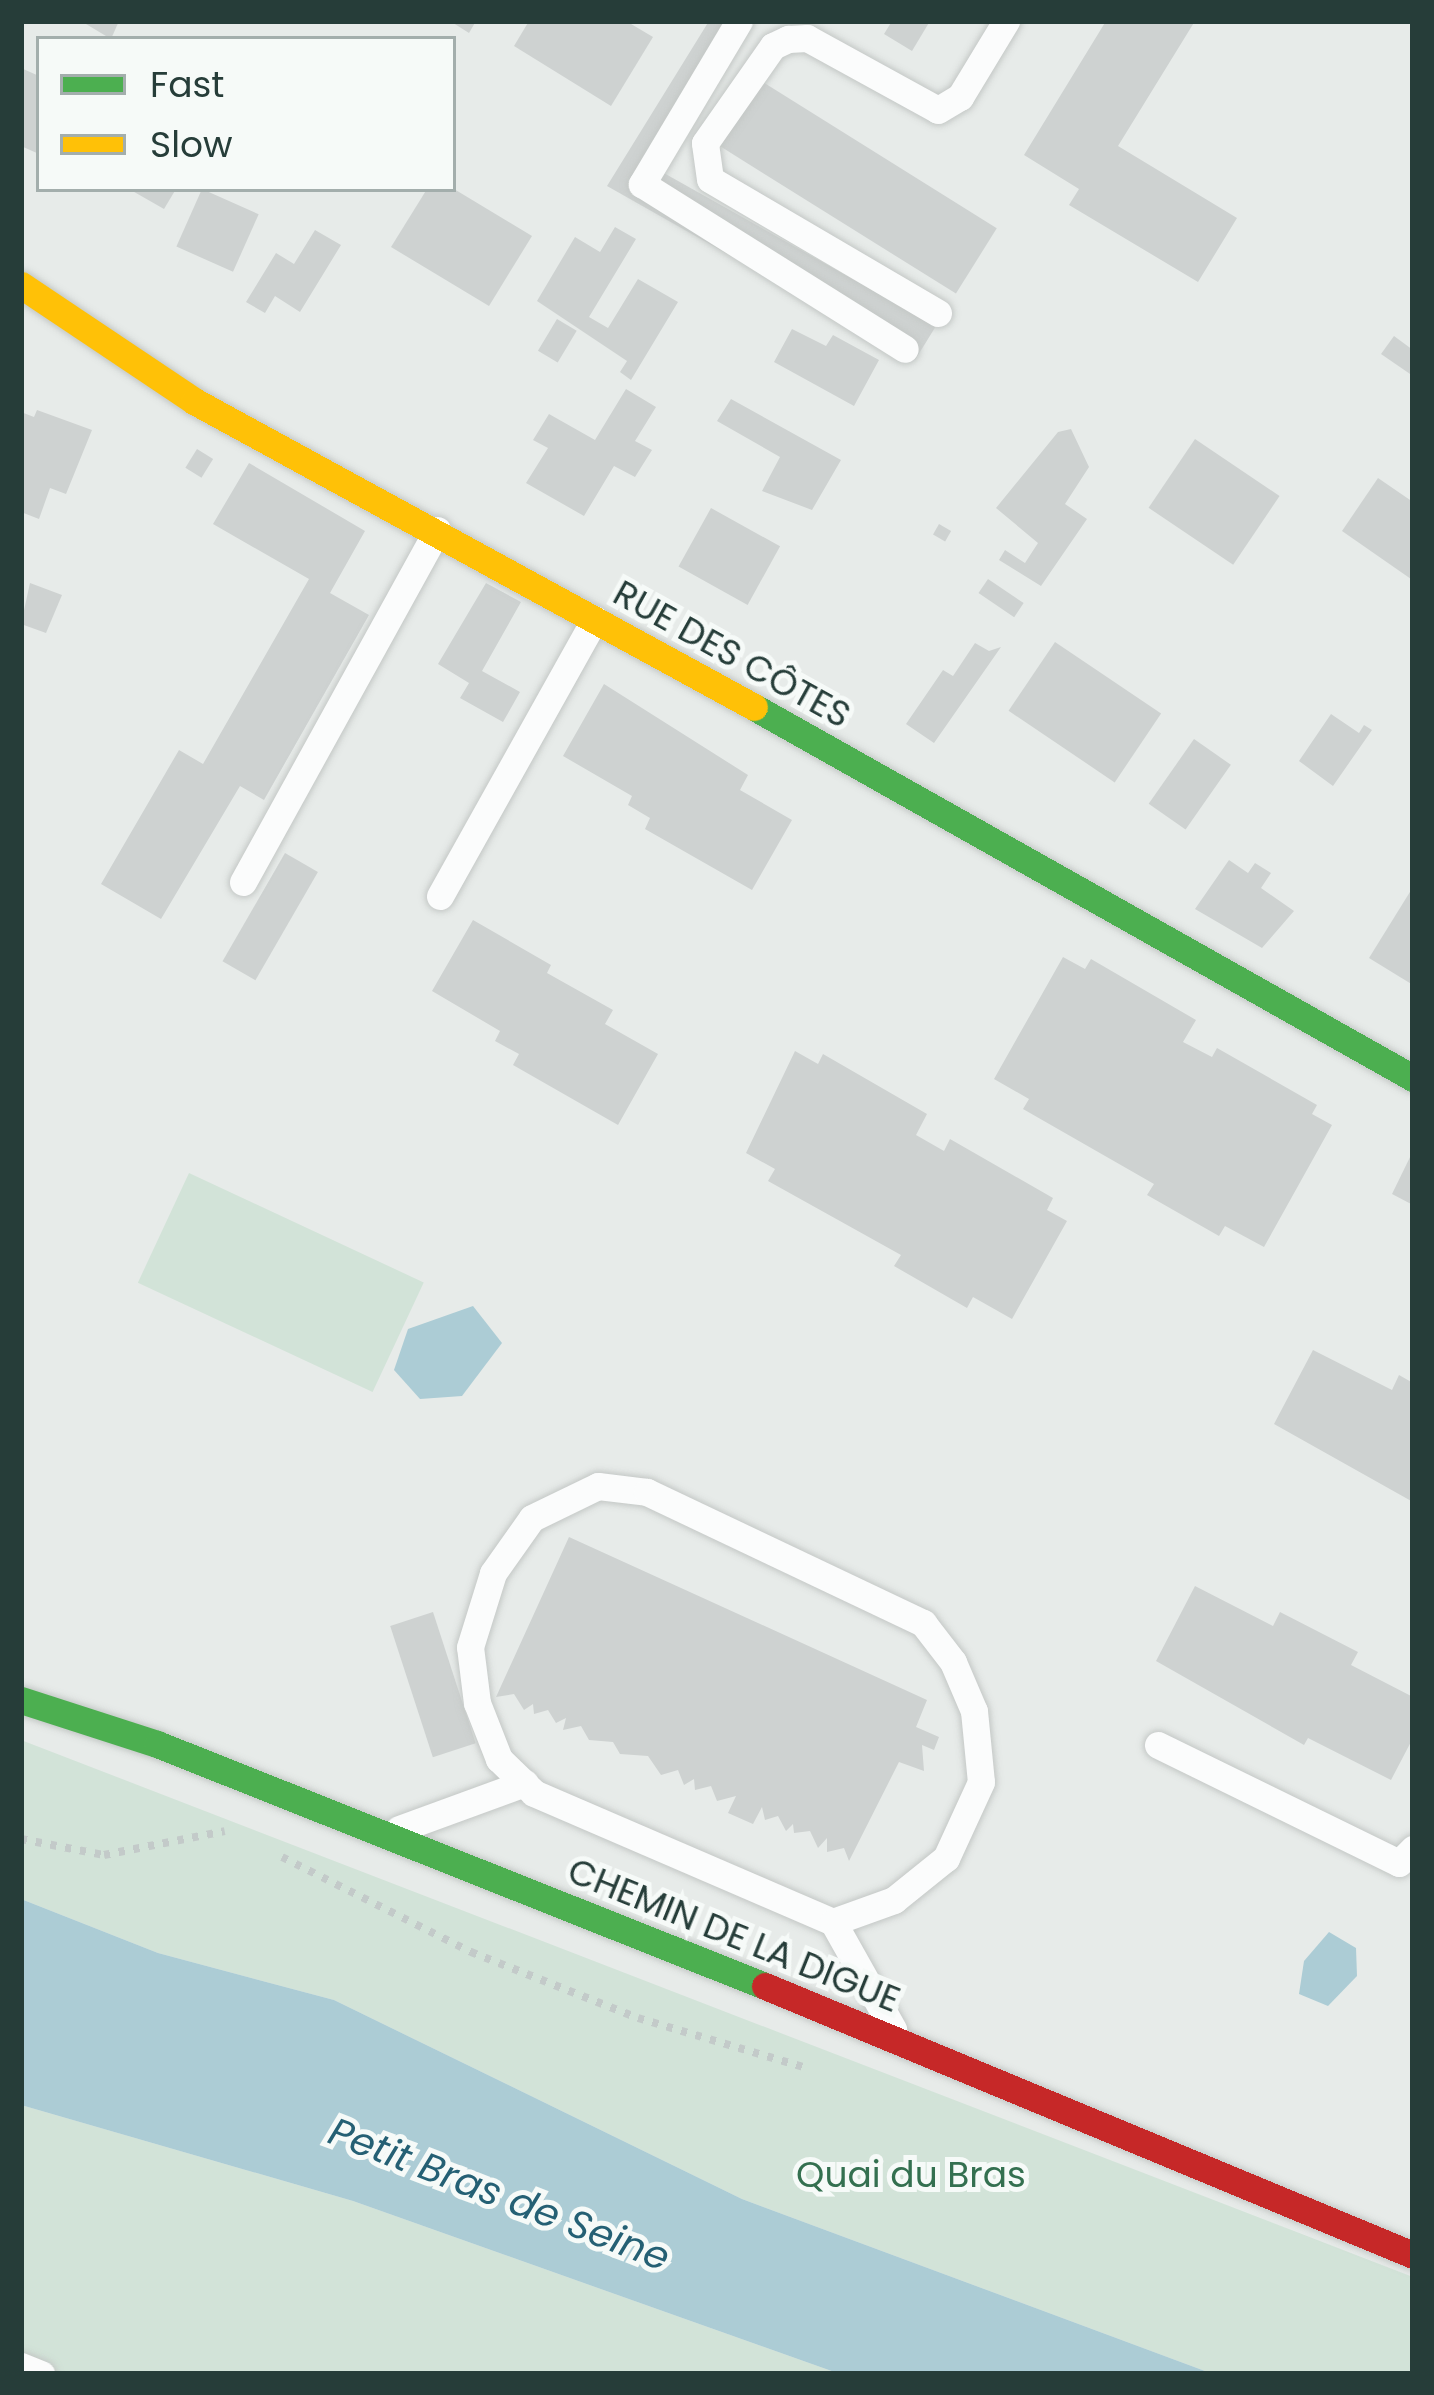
<!DOCTYPE html>
<meta charset="utf-8">
<style>
body{margin:0}
#map{position:relative;width:1434px;height:2395px;overflow:hidden;background:#e7ebe9;font-family:Poppins,sans-serif}
div>[style]{position:absolute}
[style*='--x']{left:calc(var(--x)*1px);top:calc(var(--y)*1px);width:calc(var(--w)*1px);rotate:calc(var(--a)*1deg)}
.green>*{inset:0;background:#d2e3d8;transform-origin:0 0}
.water>*{inset:0;background:#acccd5}
.building>*{inset:0;background:#ced2d1;transform-origin:0 0}
.path>*{height:8px;margin-top:-4px;transform-origin:0;background:repeating-linear-gradient(90deg,#c3cac9 0 6px,transparent 0 15px)}
.roads{filter:drop-shadow(0 0 3px #c4c8c6) drop-shadow(0 0 3px #c4c8c6)}
.lane>*{height:27px;margin:-13.5px;padding:0 13.5px;transform-origin:13.5px;border-radius:13.5px;background:#fbfcfc}
.fast>*{height:27px;margin:-13.5px;padding:0 13.5px;transform-origin:13.5px;border-radius:13.5px;background:#4caf50}
.slow>*{height:27px;margin:-13.5px;padding:0 13.5px;transform-origin:13.5px;border-radius:13.5px;background:#ffc107}
.jam>*{height:27px;margin:-13.5px;padding:0 13.5px;transform-origin:13.5px;border-radius:13.5px;background:#c62828}
span{translate:-50% -50%;white-space:nowrap;text-align:center;line-height:1.15;-webkit-text-stroke:10px #f6faf8;paint-order:stroke}
.street-label{font-size:36px;color:#263d39}
.park-label{font-size:36px;color:#347050}
.water-label{font-size:39px;color:#256074;font-style:italic}
.frame{position:absolute;inset:0;border:24px solid #263d39;pointer-events:none}
.legend{position:absolute;left:36px;top:36px;width:420px;height:156px;box-sizing:border-box;background:#f6faf8;border:3px solid #a3aeac;margin:0;padding:15px 21px;list-style:none;font-size:36px;color:#263d39}
.legend li{display:flex;align-items:center;gap:24px;height:60px}
.legend b{width:60px;border:3px solid #a3aeac}
</style>
<div id="map">
<div class="green">
<i style="left:189px;top:1173px;width:259px;height:121px;rotate:25deg"></i>
<i style="clip-path:polygon(21px 1740px,1413px 2277px,1413px 2374px,1213px 2374px,742px 2199px,334px 2000px,158px 1953px,21px 1899px)"></i>
<i style="clip-path:polygon(21px 2105px,353px 2201px,840px 2374px,21px 2374px)"></i>
</div>
<div class="water">
<i style="clip-path:polygon(473px 1306px,502px 1343px,462px 1396px,420px 1399px,394px 1370px,408px 1329px)"></i>
<i style="clip-path:polygon(21px 1899px,158px 1953px,334px 2000px,742px 2199px,1213px 2374px,840px 2374px,353px 2201px,21px 2105px)"></i>
<i style="clip-path:polygon(1329px 1932px,1356px 1948px,1357px 1976px,1328px 2006px,1299px 1994px,1304px 1961px)"></i>
</div>
<div class="building">
<i style="clip-path:polygon(81px 21px,119px 21px,111px 39px)"></i>
<i style="clip-path:polygon(450px 21px,476px 21px,469px 33px)"></i>
<i style="clip-path:polygon(529px 21px,626px 21px,653px 37px,611px 106px,514px 46px)"></i>
<i style="clip-path:polygon(709px 21px,755px 21px,662px 172px,936px 326px,915px 360px,607px 186px)"></i>
<i style="clip-path:polygon(892px 21px,930px 21px,912px 51px,884px 34px)"></i>
<i style="clip-path:polygon(1106px 21px,1195px 21px,1118px 146px,1237px 218px,1198px 282px,1069px 205px,1079px 189px,1024px 155px)"></i>
<i style="clip-path:polygon(21px 68px,39px 76px,39px 154px,21px 146px)"></i>
<i style="left:761px;top:81px;width:278px;height:77px;rotate:32deg"></i>
<i style="clip-path:polygon(129px 189px,176px 189px,164px 209px)"></i>
<i style="left:202px;top:189px;width:62px;height:63px;rotate:24deg"></i>
<i style="clip-path:polygon(427px 189px,454px 189px,532px 236px,489px 306px,391px 247px)"></i>
<i style="clip-path:polygon(615px 227px,636px 239px,589px 317px,608px 328px,638px 279px,678px 302px,631px 380px,620px 372px,627px 361px,537px 301px,575px 237px,600px 252px)"></i>
<i style="clip-path:polygon(315px 230px,341px 245px,300px 312px,275px 296px,265px 313px,246px 302px,276px 253px,294px 264px)"></i>
<i style="left:557px;top:319px;width:23px;height:37px;rotate:31deg"></i>
<i style="clip-path:polygon(792px 329px,826px 346px,833px 335px,879px 360px,854px 406px,774px 362px)"></i>
<i style="clip-path:polygon(1394px 336px,1413px 350px,1413px 376px,1381px 354px)"></i>
<i style="clip-path:polygon(626px 389px,656px 407px,635px 441px,652px 450px,635px 477px,614px 466px,584px 516px,526px 483px,548px 448px,533px 440px,549px 414px,595px 440px)"></i>
<i style="clip-path:polygon(731px 399px,841px 460px,812px 510px,762px 491px,780px 457px,717px 421px)"></i>
<i style="clip-path:polygon(37px 410px,92px 430px,66px 494px,50px 488px,39px 519px,21px 512px,21px 412px,34px 417px)"></i>
<i style="clip-path:polygon(1071px 429px,1089px 467px,1065px 504px,1087px 519px,1041px 586px,999px 560px,1005px 550px,1025px 563px,1038px 543px,996px 508px,1058px 432px)"></i>
<i style="left:1195px;top:439px;width:102px;height:83px;rotate:34deg"></i>
<i style="left:197px;top:449px;width:19px;height:22px;rotate:32deg"></i>
<i style="clip-path:polygon(249px 463px,365px 531px,330px 593px,369px 615px,264px 800px,240px 786px,161px 919px,101px 884px,179px 750px,203px 764px,309px 579px,213px 524px)"></i>
<i style="clip-path:polygon(1378px 478px,1413px 502px,1411px 579px,1342px 531px)"></i>
<i style="left:711px;top:508px;width:79px;height:67px;rotate:29deg"></i>
<i style="left:939px;top:524px;width:14px;height:12px;rotate:30deg"></i>
<i style="left:988px;top:579px;width:43px;height:17px;rotate:34deg"></i>
<i style="clip-path:polygon(30px 583px,62px 595px,46px 633px,21px 624px)"></i>
<i style="clip-path:polygon(486px 583px,521px 602px,482px 671px,520px 692px,503px 722px,460px 698px,469px 683px,438px 664px)"></i>
<i style="left:1055px;top:642px;width:128px;height:83px;rotate:34deg"></i>
<i style="clip-path:polygon(975px 643px,989px 651px,1001px 647px,934px 743px,906px 724px,943px 670px,953px 676px)"></i>
<i style="clip-path:polygon(604px 684px,748px 775px,740px 790px,792px 820px,752px 890px,645px 829px,650px 818px,628px 805px,632px 796px,563px 756px)"></i>
<i style="clip-path:polygon(1331px 714px,1359px 733px,1364px 725px,1372px 730px,1333px 786px,1299px 761px)"></i>
<i style="left:1194px;top:739px;width:45px;height:79px;rotate:35deg"></i>
<i style="left:285px;top:853px;width:38px;height:125px;rotate:30deg"></i>
<i style="clip-path:polygon(1229px 860px,1248px 873px,1255px 863px,1271px 873px,1261px 888px,1294px 911px,1262px 948px,1195px 909px)"></i>
<i style="clip-path:polygon(1413px 887px,1413px 985px,1369px 958px)"></i>
<i style="clip-path:polygon(473px 920px,551px 965px,547px 973px,613px 1010px,605px 1024px,658px 1054px,618px 1125px,513px 1065px,519px 1054px,495px 1041px,500px 1031px,432px 991px)"></i>
<i style="clip-path:polygon(1063px 957px,1085px 969px,1091px 959px,1196px 1020px,1183px 1042px,1212px 1057px,1217px 1048px,1317px 1105px,1312px 1114px,1332px 1125px,1264px 1247px,1225px 1226px,1219px 1236px,1147px 1195px,1154px 1184px,1023px 1109px,1029px 1099px,994px 1079px)"></i>
<i style="clip-path:polygon(795px 1051px,818px 1064px,823px 1054px,927px 1114px,916px 1135px,944px 1151px,950px 1139px,1053px 1198px,1047px 1210px,1067px 1221px,1012px 1319px,973px 1297px,967px 1308px,894px 1266px,901px 1255px,768px 1181px,775px 1169px,746px 1153px)"></i>
<i style="clip-path:polygon(1413px 1151px,1413px 1205px,1392px 1194px)"></i>
<i style="clip-path:polygon(1313px 1350px,1392px 1390px,1399px 1375px,1413px 1383px,1413px 1502px,1274px 1424px)"></i>
<i style="clip-path:polygon(569px 1537px,927px 1700px,916px 1727px,939px 1737px,934px 1750px,922px 1745px,924px 1771px,899px 1762px,849px 1861px,844px 1848px,827px 1852px,827px 1838px,818px 1848px,810px 1831px,794px 1833px,793px 1824px,786px 1831px,778px 1816px,765px 1820px,762px 1807px,753px 1824px,728px 1813px,736px 1796px,717px 1801px,711px 1786px,695px 1790px,694px 1779px,684px 1785px,678px 1770px,661px 1775px,648px 1756px,620px 1754px,613px 1742px,589px 1740px,581px 1726px,563px 1730px,566px 1718px,556px 1723px,548px 1710px,534px 1714px,533px 1704px,524px 1710px,514px 1694px,496px 1697px)"></i>
<i style="clip-path:polygon(1195px 1586px,1273px 1626px,1280px 1612px,1358px 1652px,1351px 1665px,1413px 1697px,1413px 1738px,1391px 1780px,1308px 1738px,1304px 1745px,1156px 1661px)"></i>
<i style="left:433px;top:1612px;width:138px;height:45px;rotate:72deg"></i>
</div>
<div class="path">
<i style="--x:21;--y:1839;--w:85;--a:10.9"></i>
<i style="--x:104;--y:1855;--w:123;--a:-11.2"></i>
<i style="--x:282;--y:1857;--w:212;--a:26.7"></i>
<i style="--x:471;--y:1952;--w:180;--a:21.6"></i>
<i style="--x:638;--y:2018;--w:176;--a:16.5"></i>
</div>
<div class="roads">
<div class="lane">
<i style="--x:739;--y:21;--w:190;--a:120.8"></i>
<i style="--x:642;--y:184;--w:310;--a:32.1"></i>
<i style="--x:938;--y:313;--w:264;--a:-149.6"></i>
<i style="--x:710;--y:179;--w:36;--a:-98"></i>
<i style="--x:705;--y:143;--w:118;--a:-55"></i>
<i style="--x:773;--y:46;--w:17;--a:-25"></i>
<i style="--x:788;--y:39;--w:19;--a:-3"></i>
<i style="--x:807;--y:38;--w:149;--a:28.8"></i>
<i style="--x:938;--y:110;--w:26;--a:-31"></i>
<i style="--x:960;--y:97;--w:89;--a:-58.8"></i>
<i style="--x:243;--y:882;--w:402;--a:-61.1"></i>
<i style="--x:440;--y:896;--w:317;--a:-60.8"></i>
<i style="--x:1158;--y:1745;--w:268;--a:26.1"></i>
<i style="--x:1399;--y:1863;--w:20;--a:-45"></i>
<i style="--x:399;--y:1829;--w:134;--a:-20.1"></i>
<i style="--x:833;--y:1922;--w:326;--a:-156.7"></i>
<i style="--x:534;--y:1793;--w:49;--a:-135.8"></i>
<i style="--x:499;--y:1759;--w:60;--a:-111.4"></i>
<i style="--x:477;--y:1703;--w:56;--a:-97.1"></i>
<i style="--x:470;--y:1647;--w:77;--a:-72.7"></i>
<i style="--x:493;--y:1573;--w:67;--a:-54.7"></i>
<i style="--x:532;--y:1518;--w:73;--a:-25.9"></i>
<i style="--x:598;--y:1486;--w:49;--a:7"></i>
<i style="--x:647;--y:1492;--w:306;--a:25.4"></i>
<i style="--x:923;--y:1623;--w:49;--a:52.4"></i>
<i style="--x:953;--y:1662;--w:53;--a:66.8"></i>
<i style="--x:974;--y:1711;--w:71;--a:84.4"></i>
<i style="--x:981;--y:1782;--w:84;--a:114.7"></i>
<i style="--x:946;--y:1858;--w:67;--a:141.1"></i>
<i style="--x:894;--y:1900;--w:65;--a:160.2"></i>
<i style="--x:833;--y:1922;--w:123;--a:60.7"></i>
<i style="--x:21;--y:2366;--w:22;--a:22"></i>
</div>
<div class="fast">
<i style="--x:754;--y:707;--w:756;--a:29.38"></i>
<i style="--x:21;--y:1700;--w:143;--a:17.9"></i>
<i style="--x:157;--y:1744;--w:654;--a:21.7"></i>
</div>
<div class="slow">
<i style="--x:21;--y:285;--w:208;--a:33.8"></i>
<i style="--x:194;--y:401;--w:638;--a:28.65"></i>
</div>
<div class="jam">
<i style="--x:765;--y:1986;--w:702;--a:22.54"></i>
</div>
</div>
<div class="street-label">
<span style="left:732px;top:654px;rotate:29deg">RUE DES CÔTES</span>
<span style="left:734px;top:1935px;rotate:22deg">CHEMIN DE LA DIGUE</span>
</div>
<div class="park-label">
<span style="left:911px;top:2175px">Quai du Bras</span>
</div>
<div class="water-label">
<span style="left:499px;top:2195px;rotate:21deg">Petit Bras de Seine</span>
</div>
<div class="frame"></div>
<ul class="legend">
<li><b style="height:15px;background:#4caf50"></b>Fast</li>
<li><b style="height:15px;background:#ffc107"></b>Slow</li>
</ul>
</div>
